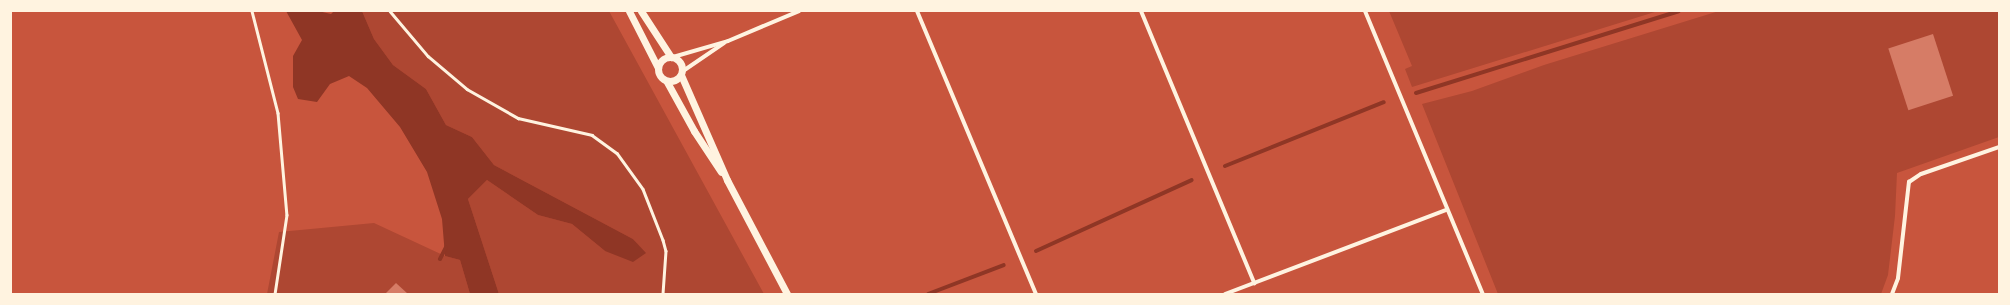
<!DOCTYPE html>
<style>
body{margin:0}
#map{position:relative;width:2010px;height:305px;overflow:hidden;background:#c8553d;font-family:Georgia,serif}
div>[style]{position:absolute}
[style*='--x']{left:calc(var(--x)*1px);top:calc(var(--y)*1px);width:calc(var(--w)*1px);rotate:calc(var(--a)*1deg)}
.green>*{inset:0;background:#ae4732}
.water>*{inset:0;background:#8f3625}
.stream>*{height:4px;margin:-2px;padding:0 2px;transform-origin:2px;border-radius:2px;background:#8f3625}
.building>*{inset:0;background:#d67c66;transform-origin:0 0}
.path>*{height:2.5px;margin:-1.25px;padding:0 1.25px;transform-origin:1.25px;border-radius:1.25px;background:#fff3e0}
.minor>*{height:4px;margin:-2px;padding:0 2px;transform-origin:2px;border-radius:2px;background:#fff3e0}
.tertiary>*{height:7px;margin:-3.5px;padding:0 3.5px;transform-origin:3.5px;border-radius:3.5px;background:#fff3e0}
.tertiary>.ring{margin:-3.5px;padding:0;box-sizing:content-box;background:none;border:7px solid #fff3e0;border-radius:50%}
span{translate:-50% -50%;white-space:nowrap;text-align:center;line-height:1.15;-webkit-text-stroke:3px #fff3e0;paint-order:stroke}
.frame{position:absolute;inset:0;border:12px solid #fff3e0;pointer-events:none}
</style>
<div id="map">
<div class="green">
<i style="clip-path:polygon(362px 11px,609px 11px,764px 294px,499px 294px,468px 199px,487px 180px,538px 215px,572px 224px,605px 251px,645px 253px,633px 239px,494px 165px,472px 137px,446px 125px,426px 89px,393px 65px,374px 39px)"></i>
<i style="clip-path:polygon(1389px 11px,1658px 11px,1412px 87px,1405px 69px,1412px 66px)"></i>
<i style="clip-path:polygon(1719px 11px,1999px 11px,1999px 137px,1897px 173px,1895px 216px,1888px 275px,1881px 294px,1498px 294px,1422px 104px,1472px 91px,1544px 65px)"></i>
<i style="clip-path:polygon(374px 223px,445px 256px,460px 260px,470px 294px,267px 294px,279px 232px)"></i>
</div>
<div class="water">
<i style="clip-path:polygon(286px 11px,318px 11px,331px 14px,334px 11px,362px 11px,374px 39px,393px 65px,426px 89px,446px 125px,472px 137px,494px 165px,633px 239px,646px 253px,633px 262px,605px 251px,572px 224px,538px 215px,487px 180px,468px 199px,499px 294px,470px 294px,460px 260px,445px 256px,442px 219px,427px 172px,400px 127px,367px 88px,349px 76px,330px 84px,317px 102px,298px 99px,293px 87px,293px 56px,302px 40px)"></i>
</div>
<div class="stream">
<i style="--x:1416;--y:93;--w:275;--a:-17.3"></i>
<i style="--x:1225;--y:166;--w:171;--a:-21.9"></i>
<i style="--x:1036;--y:251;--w:171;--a:-24.5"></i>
<i style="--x:440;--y:259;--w:13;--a:-63"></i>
<i style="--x:928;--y:294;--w:81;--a:-20.9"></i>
</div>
<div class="building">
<i style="left:1933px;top:34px;width:65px;height:47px;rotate:72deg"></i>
<i style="clip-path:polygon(396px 283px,408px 294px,385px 294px)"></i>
</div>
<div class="path">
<i style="--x:252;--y:11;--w:105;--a:75.7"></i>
<i style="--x:278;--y:113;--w:102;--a:85"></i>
<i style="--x:287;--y:215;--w:80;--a:98.6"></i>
<i style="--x:390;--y:11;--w:59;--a:49.8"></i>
<i style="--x:428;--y:56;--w:51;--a:40.2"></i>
<i style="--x:467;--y:89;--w:59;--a:29.6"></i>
<i style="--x:518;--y:118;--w:76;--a:12.9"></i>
<i style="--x:592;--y:135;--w:31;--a:36"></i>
<i style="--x:617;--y:153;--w:44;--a:54.2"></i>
<i style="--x:643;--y:189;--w:55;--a:68.6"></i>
<i style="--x:663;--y:240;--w:11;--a:75"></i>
<i style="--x:666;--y:251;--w:43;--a:94"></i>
</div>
<div class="minor">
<i style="--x:917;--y:11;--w:307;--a:67.2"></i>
<i style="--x:1141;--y:11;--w:295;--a:67.4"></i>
<i style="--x:1365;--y:11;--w:307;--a:67.4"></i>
<i style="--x:673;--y:57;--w:57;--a:-16.2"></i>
<i style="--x:728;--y:41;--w:77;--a:-22.9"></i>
<i style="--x:683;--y:71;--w:50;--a:-34.3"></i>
<i style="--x:1225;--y:294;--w:236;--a:-20.8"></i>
<i style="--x:1892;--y:294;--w:17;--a:-69"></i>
<i style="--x:1898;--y:278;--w:97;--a:-83.5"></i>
<i style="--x:1909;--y:182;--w:14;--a:-34"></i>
<i style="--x:1921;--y:174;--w:83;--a:-19.1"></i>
</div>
<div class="tertiary">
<i style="--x:629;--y:11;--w:64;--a:63"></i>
<i style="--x:641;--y:11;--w:55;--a:56.9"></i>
<i class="ring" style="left:658px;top:57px;width:17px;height:17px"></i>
<i style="--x:681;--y:75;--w:115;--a:66.3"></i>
<i style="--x:727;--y:180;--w:129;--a:62.2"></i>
<i style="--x:667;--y:82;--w:56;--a:61.1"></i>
<i style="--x:694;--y:131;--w:49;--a:56.6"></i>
</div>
<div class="frame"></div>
</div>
